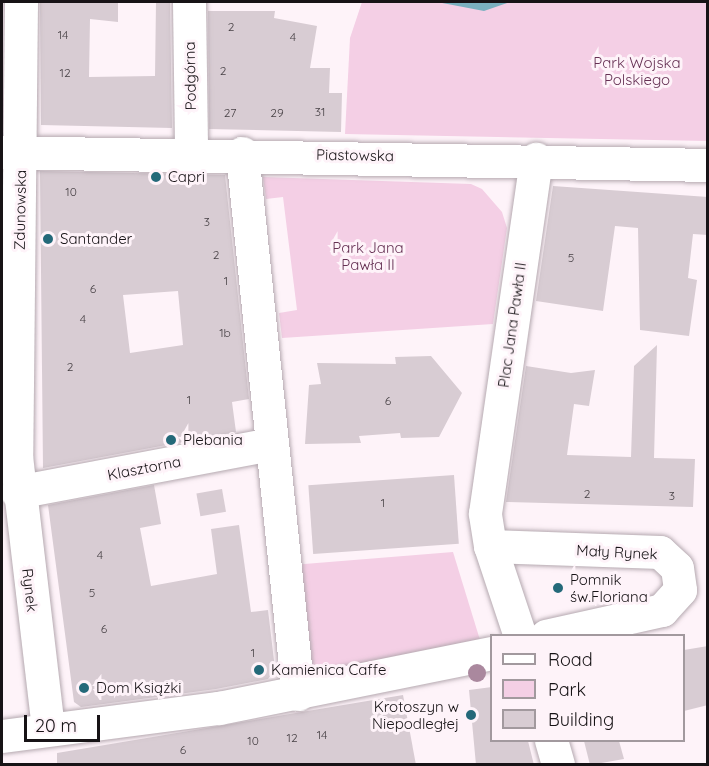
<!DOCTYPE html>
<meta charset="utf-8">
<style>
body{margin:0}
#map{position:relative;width:709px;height:766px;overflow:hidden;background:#fef3f9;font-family:Quicksand,sans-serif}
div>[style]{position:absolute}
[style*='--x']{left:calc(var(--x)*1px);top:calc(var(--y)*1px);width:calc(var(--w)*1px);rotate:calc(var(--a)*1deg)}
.green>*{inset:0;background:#f4cfe5}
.water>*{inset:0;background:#7ab0bf}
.building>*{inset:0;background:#d8ccd3;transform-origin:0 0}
.roads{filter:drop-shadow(0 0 2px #b5a9b0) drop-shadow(0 0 2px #b5a9b0)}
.minor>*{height:33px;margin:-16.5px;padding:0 16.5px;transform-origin:16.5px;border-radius:16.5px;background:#fff}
.trees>*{width:18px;height:18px;margin:-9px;border-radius:50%;background:#aa889e}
.dots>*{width:16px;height:16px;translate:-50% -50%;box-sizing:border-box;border:3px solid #fef3f9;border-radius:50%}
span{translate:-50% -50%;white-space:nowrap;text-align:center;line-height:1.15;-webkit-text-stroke:6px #fef3f9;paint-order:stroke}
.number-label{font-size:12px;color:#474145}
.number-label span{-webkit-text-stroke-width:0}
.park-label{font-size:15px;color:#663154}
.street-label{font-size:15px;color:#171316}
.poi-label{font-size:15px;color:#171316}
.left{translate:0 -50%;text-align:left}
.right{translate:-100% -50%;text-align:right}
.frame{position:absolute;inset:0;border:3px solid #171316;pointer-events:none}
.legend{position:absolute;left:490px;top:634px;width:195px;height:108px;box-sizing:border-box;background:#fef3f9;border:2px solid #a2999e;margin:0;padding:8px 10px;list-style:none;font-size:18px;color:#171316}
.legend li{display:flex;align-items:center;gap:12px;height:30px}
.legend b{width:30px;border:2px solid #a2999e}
.scale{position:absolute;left:24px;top:715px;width:76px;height:27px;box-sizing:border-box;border:3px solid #171316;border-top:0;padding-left:8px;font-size:18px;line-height:21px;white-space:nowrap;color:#171316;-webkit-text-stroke:4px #fef3f9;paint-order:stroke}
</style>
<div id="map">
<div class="green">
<i style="clip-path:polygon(362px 2px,707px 2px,707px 141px,345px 134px,350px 38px)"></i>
<i style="clip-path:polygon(263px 177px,471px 184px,482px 189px,502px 212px,507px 228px,493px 324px,282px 338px,279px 313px,297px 310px,283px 197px,266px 199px)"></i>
<i style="clip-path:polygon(453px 552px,480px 640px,300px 677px,292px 565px)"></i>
</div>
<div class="water">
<i style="clip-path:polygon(437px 2px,510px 2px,484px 11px)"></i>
</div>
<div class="building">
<i style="clip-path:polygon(40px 2px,118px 2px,118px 22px,90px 19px,89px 77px,155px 76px,156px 2px,170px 2px,172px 128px,41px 125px)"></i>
<i style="clip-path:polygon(208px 11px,275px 11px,274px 18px,317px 26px,310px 68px,330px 68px,329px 93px,342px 93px,341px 132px,209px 129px)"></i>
<i style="clip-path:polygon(evenodd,40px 171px,225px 175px,249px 399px,232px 402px,236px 432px,43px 468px,40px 171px,178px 291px,183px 345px,130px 353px,123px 295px,178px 291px)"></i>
<i style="clip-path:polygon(553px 186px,708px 197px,708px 235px,693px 234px,688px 278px,697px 280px,689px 336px,640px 330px,638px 228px,615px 226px,603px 311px,536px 301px)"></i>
<i style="clip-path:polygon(657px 345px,654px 458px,695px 459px,693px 507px,506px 502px,526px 366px,571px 373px,595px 370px,589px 406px,574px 404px,567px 455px,631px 457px,634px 366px)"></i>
<i style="clip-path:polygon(431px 356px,462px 393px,439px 437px,401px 438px,400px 433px,359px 436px,361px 443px,305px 444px,309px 385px,321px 384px,317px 363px,396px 364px,395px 357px)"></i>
<i style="left:454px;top:475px;width:69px;height:146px;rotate:86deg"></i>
<i style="clip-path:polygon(154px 485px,161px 524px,140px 528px,151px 586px,217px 574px,211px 529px,239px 525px,251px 612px,268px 610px,275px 669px,268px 679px,216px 689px,81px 707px,74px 702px,48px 505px)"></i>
<i style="left:222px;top:489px;width:23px;height:26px;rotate:80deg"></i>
<i style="clip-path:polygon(708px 646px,708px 705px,684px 711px,684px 650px)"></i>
<i style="clip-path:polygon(492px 687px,492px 741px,528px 741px,534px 765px,476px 765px,469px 690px)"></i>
<i style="clip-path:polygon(403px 695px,416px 765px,57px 765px,57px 753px)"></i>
<i style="clip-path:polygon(584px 741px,619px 741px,624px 759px,590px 765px)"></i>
</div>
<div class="roads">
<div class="minor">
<i style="--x:21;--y:2;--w:454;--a:90.6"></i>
<i style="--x:16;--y:456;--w:275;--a:83.3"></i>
<i style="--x:189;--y:2;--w:149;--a:89.2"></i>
<i style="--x:2;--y:152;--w:706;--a:1.05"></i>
<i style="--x:242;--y:153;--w:544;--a:84.09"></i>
<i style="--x:17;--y:492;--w:258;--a:-10.7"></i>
<i style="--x:490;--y:546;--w:170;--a:2"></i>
<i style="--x:660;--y:552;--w:23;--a:43"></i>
<i style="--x:677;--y:568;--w:22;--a:82"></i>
<i style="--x:680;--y:590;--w:27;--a:132"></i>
<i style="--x:662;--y:610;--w:119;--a:167.4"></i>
<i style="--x:520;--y:636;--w:95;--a:-108.4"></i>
<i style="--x:490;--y:546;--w:33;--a:-99"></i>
<i style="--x:485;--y:513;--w:358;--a:-81.8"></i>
<i style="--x:2;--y:736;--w:219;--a:-7.4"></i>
<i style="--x:219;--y:708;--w:278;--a:-11.4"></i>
<i style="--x:551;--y:740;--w:25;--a:74"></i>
</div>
</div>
<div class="trees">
<i style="left:477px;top:673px"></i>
</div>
<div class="dots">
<i style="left:156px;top:177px;background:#246979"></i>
<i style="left:48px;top:239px;background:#246979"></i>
<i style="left:171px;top:440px;background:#246979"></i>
<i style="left:558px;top:588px;background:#246979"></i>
<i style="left:259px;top:670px;background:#246979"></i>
<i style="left:84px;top:688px;background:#246979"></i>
<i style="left:471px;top:715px;background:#246979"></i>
</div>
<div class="number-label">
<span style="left:231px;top:27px">2</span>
<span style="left:63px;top:35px">14</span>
<span style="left:293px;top:37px">4</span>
<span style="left:223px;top:71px">2</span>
<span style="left:65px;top:73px">12</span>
<span style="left:320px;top:112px">31</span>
<span style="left:230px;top:113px">27</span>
<span style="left:277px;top:113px">29</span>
<span style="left:71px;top:192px">10</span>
<span style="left:207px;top:222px">3</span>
<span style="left:216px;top:255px">2</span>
<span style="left:571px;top:258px">5</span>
<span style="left:226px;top:281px">1</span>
<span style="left:93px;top:289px">6</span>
<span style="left:83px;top:319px">4</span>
<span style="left:225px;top:333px">1b</span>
<span style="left:70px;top:367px">2</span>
<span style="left:189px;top:400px">1</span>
<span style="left:388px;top:401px">6</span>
<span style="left:587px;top:494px">2</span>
<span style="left:672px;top:496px">3</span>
<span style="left:383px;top:503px">1</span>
<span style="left:100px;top:555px">4</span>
<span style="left:92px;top:593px">5</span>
<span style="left:104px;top:629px">6</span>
<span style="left:253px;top:653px">1</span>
<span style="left:322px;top:735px">14</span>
<span style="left:292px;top:738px">12</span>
<span style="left:253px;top:741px">10</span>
<span style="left:183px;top:750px">6</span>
</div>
<div class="park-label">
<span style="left:637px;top:71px">Park Wojska<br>Polskiego</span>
<span style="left:368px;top:256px">Park Jana<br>Pawła II</span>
</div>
<div class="street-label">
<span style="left:190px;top:76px;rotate:-91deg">Podgórna</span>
<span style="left:355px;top:155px;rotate:1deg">Piastowska</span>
<span style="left:20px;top:210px;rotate:-89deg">Zdunowska</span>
<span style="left:512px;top:325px;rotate:-82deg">Plac Jana Pawła II</span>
<span style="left:144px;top:468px;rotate:-11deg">Klasztorna</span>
<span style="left:617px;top:552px;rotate:3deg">Mały Rynek</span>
<span style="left:30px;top:590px;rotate:83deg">Rynek</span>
</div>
<div class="poi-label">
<span class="left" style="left:168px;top:177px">Capri</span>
<span class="left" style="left:60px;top:239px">Santander</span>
<span class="left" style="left:183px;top:440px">Plebania</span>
<span class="left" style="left:570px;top:588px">Pomnik<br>św.Floriana</span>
<span class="left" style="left:271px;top:670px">Kamienica Caffe</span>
<span class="left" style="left:96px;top:688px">Dom Książki</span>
<span class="right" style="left:459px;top:715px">Krotoszyn w<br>Niepodległej</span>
</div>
<div class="frame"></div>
<ul class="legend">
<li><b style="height:8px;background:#fff"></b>Road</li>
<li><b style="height:16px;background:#f4cfe5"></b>Park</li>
<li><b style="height:16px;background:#d8ccd3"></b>Building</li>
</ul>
<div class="scale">20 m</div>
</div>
